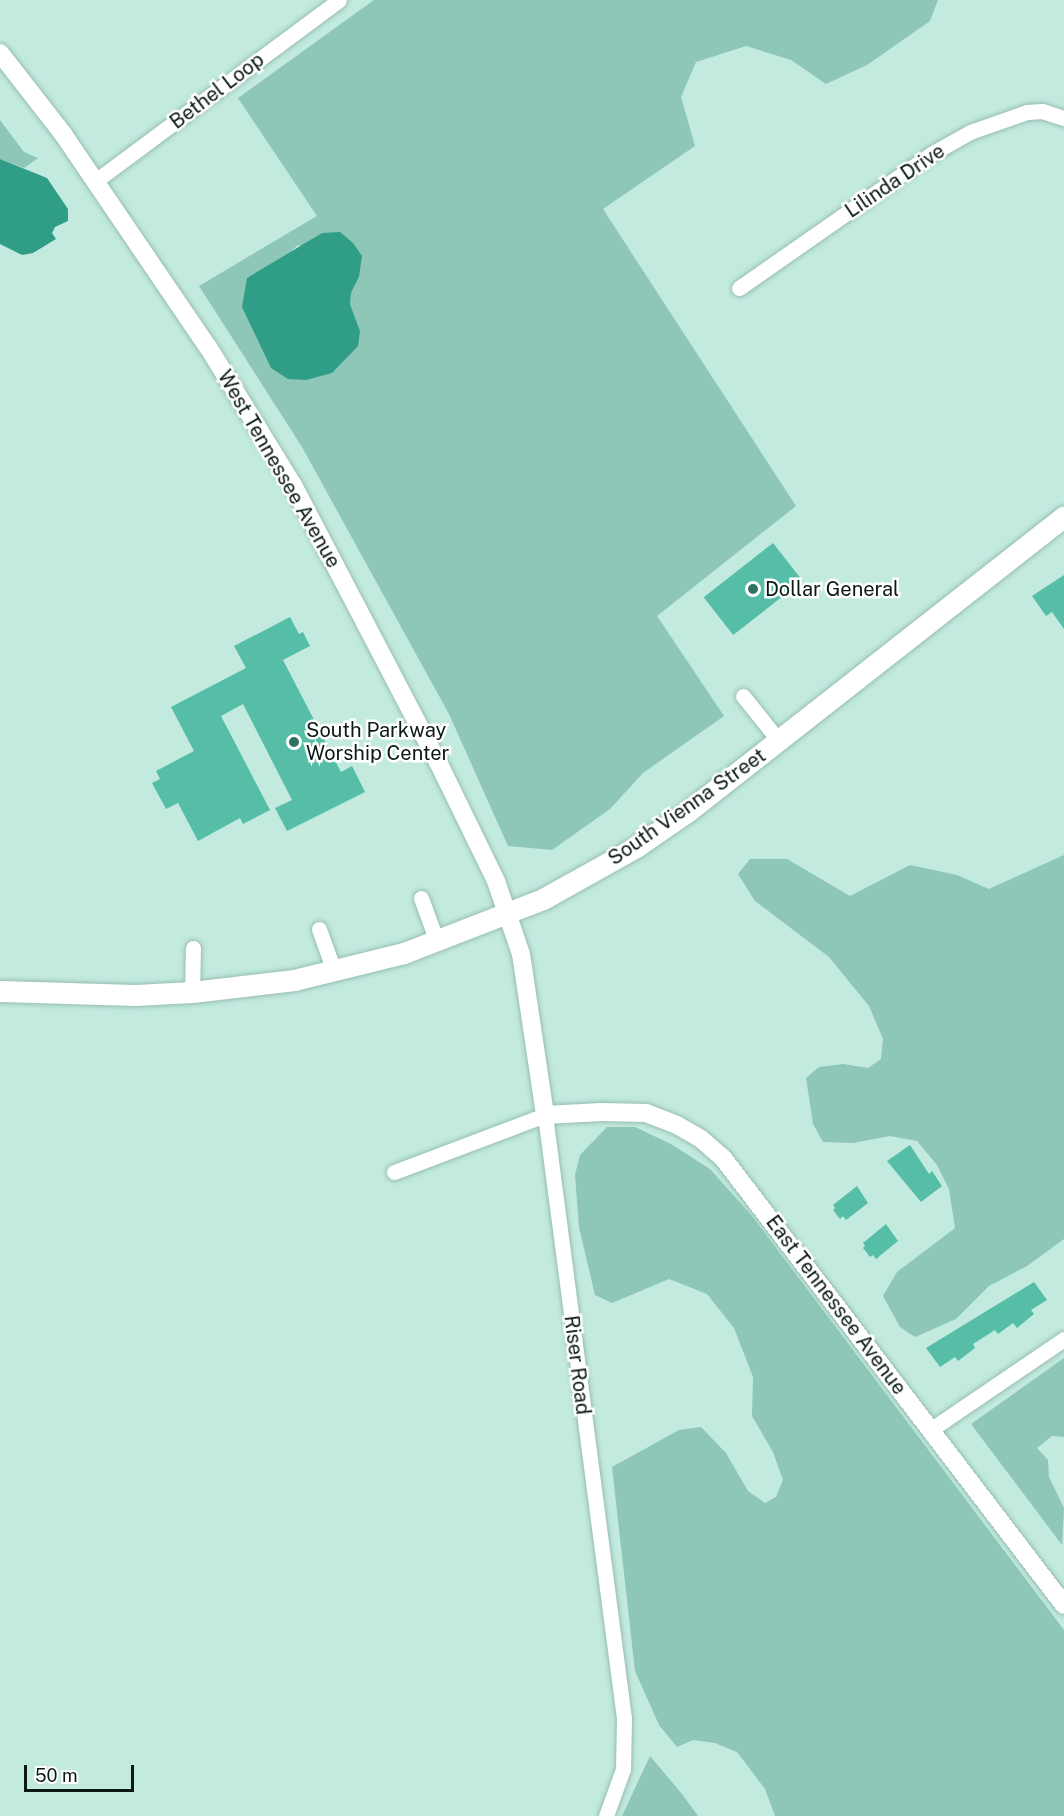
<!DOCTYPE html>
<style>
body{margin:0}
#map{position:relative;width:1064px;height:1816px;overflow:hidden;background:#c2eadf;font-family:"Public Sans",sans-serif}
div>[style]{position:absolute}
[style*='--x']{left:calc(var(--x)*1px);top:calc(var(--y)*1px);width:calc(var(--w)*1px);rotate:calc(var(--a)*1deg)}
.green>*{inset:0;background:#8ec6b7}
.water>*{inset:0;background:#309d87}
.building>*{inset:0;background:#56bea6;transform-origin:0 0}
.roads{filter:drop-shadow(0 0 2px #98beb3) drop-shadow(0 0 2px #98beb3)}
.minor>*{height:15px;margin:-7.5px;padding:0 7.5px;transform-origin:7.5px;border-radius:7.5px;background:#fff}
.major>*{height:18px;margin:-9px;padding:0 9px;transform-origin:9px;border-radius:9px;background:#fff}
.highway>*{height:21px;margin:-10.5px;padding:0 10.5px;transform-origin:10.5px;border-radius:10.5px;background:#fff}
.dots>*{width:16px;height:16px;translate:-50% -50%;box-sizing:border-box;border:3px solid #fff;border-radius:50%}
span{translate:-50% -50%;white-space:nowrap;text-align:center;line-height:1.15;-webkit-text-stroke:5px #fff;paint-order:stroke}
.street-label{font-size:20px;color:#0a1915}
.poi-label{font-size:20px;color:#0a1915}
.left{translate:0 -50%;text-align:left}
.scale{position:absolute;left:24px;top:1765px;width:110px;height:27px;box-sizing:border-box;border:3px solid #0a1915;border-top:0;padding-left:8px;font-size:18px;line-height:21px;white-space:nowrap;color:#0a1915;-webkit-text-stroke:4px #fff;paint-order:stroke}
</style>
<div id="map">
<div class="green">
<i style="clip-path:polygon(evenodd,374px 0,938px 0,930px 21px,867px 65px,826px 84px,791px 60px,746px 46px,696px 62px,681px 97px,695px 146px,603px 209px,796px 506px,657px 616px,724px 716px,643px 773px,610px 809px,552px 850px,508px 846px,449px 714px,302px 447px,199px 286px,317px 216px,238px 98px,374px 0,298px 245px,359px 277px,351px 293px,350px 304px,360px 331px,247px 278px,285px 257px,298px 245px)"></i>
<i style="clip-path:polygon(0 120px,24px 152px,38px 158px,24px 168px,0 159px)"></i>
<i style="clip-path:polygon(1064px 855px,1064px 1239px,1027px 1266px,989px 1286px,956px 1319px,915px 1337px,900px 1327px,883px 1296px,897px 1272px,955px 1228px,949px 1189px,937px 1165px,917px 1141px,890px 1136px,853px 1143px,823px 1142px,813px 1124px,806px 1078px,819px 1067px,843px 1064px,868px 1068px,881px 1059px,883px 1039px,869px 1006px,829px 957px,755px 901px,738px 874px,750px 859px,787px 859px,850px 896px,910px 865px,957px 875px,989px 889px)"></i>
<i style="clip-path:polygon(607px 1127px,635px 1127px,671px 1144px,710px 1169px,752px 1216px,1064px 1630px,1064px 1816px,775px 1816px,765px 1789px,737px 1752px,715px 1743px,693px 1740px,677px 1747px,659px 1725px,635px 1671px,612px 1467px,679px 1430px,701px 1427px,726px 1453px,748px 1491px,765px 1503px,776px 1497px,783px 1480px,773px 1452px,752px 1416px,753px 1377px,734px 1328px,707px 1294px,669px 1279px,612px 1303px,595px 1295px,579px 1227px,575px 1175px,580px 1155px)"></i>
<i style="clip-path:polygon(1064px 1358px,1064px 1437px,1052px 1436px,1037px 1448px,1048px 1460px,1049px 1477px,1064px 1508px,1062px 1545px,971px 1424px)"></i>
<i style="clip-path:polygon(650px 1756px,682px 1794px,698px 1816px,622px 1816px)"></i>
</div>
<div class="water">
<i style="clip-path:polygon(0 159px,47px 178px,68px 209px,68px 221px,55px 227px,52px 233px,56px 239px,33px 253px,22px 255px,0 244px)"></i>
<i style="clip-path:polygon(340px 232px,353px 243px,362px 256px,359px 277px,351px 293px,350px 304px,360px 331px,358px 346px,332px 373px,306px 380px,288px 379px,271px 368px,242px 307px,247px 278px,322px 233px)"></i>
</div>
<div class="building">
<i style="left:773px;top:543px;width:48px;height:88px;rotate:52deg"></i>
<i style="clip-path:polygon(1064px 575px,1064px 629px,1052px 612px,1046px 616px,1032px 596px)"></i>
<i style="clip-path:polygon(290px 617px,299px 634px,303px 632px,310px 646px,283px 660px,341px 772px,352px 766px,365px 792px,287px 831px,275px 808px,292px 800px,243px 704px,221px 716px,270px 810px,243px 824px,240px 818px,198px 841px,178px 803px,166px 809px,152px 783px,160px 779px,156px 771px,194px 751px,171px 707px,246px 668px,234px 646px)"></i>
<i style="clip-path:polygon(910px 1145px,929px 1174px,932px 1171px,942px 1186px,921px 1202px,887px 1161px)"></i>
<i style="clip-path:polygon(857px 1186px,868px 1203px,846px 1220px,843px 1216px,840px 1219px,833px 1210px,835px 1208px,833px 1205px)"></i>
<i style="clip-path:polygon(886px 1224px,898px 1241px,876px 1259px,873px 1255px,870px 1257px,863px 1248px,865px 1246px,863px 1243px)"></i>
<i style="clip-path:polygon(1034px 1282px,1047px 1300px,1031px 1310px,1034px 1314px,1017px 1328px,1013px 1323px,998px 1334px,995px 1330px,973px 1344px,975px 1348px,958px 1361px,955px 1357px,940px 1367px,926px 1348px)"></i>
</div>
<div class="roads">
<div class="minor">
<i style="--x:94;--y:182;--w:305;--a:-36.6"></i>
<i style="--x:739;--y:288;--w:234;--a:-34.9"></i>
<i style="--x:931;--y:154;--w:45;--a:-29.4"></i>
<i style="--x:970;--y:132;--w:60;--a:-19.3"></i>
<i style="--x:1027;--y:112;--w:15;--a:-4"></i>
<i style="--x:1042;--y:111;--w:23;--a:18"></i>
<i style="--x:743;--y:696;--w:58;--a:51.3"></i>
<i style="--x:421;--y:898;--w:47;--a:70"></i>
<i style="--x:319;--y:929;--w:45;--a:70.3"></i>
<i style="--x:192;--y:992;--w:44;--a:-88.7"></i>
<i style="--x:394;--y:1172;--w:161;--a:-20.7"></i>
<i style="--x:545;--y:1115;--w:608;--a:82.54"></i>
<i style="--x:624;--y:1718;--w:51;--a:91.1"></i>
<i style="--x:623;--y:1769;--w:50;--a:109.9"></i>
<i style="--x:930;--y:1430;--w:162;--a:-34.2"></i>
</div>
<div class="major">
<i style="--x:0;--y:53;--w:103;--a:52.1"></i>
<i style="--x:63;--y:134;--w:258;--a:55.8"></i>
<i style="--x:208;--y:347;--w:162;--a:58.4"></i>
<i style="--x:293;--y:485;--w:313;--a:62.4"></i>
<i style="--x:438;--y:762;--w:132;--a:64"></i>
<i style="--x:496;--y:881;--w:77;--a:71.1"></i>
<i style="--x:521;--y:954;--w:163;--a:81.5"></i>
<i style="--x:545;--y:1115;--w:57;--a:-3"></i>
<i style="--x:602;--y:1112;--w:44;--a:1.3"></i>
<i style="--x:646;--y:1113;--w:33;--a:21"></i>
<i style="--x:677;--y:1125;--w:28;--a:30"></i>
<i style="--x:701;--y:1139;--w:29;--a:41"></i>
<i style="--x:723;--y:1158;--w:562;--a:52.66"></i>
</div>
<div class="highway">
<i style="--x:0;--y:991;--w:135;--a:1.7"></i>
<i style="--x:135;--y:995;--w:57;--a:-3"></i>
<i style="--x:192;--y:992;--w:103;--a:-6.7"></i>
<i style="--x:294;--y:980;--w:113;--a:-13.8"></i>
<i style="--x:404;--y:953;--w:149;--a:-21.2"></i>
<i style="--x:543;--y:899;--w:107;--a:-29.2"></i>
<i style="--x:636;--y:847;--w:62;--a:-34.5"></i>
<i style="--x:687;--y:812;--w:479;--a:-38.1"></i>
</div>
</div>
<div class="dots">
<i style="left:753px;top:589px;background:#2f7263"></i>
<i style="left:294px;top:742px;background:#2f7263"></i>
</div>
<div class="street-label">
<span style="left:217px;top:91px;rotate:-37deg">Bethel Loop</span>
<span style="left:895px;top:181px;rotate:-34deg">Lilinda Drive</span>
<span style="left:279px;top:469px;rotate:60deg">West Tennessee Avenue</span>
<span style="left:687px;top:807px;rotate:-35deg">South Vienna Street</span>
<span style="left:836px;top:1305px;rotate:53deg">East Tennessee Avenue</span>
<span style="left:577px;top:1365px;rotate:83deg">Riser Road</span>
</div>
<div class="poi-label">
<span class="left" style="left:765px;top:589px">Dollar General</span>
<span class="left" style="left:306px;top:742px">South Parkway<br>Worship Center</span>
</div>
<div class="scale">50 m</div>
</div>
